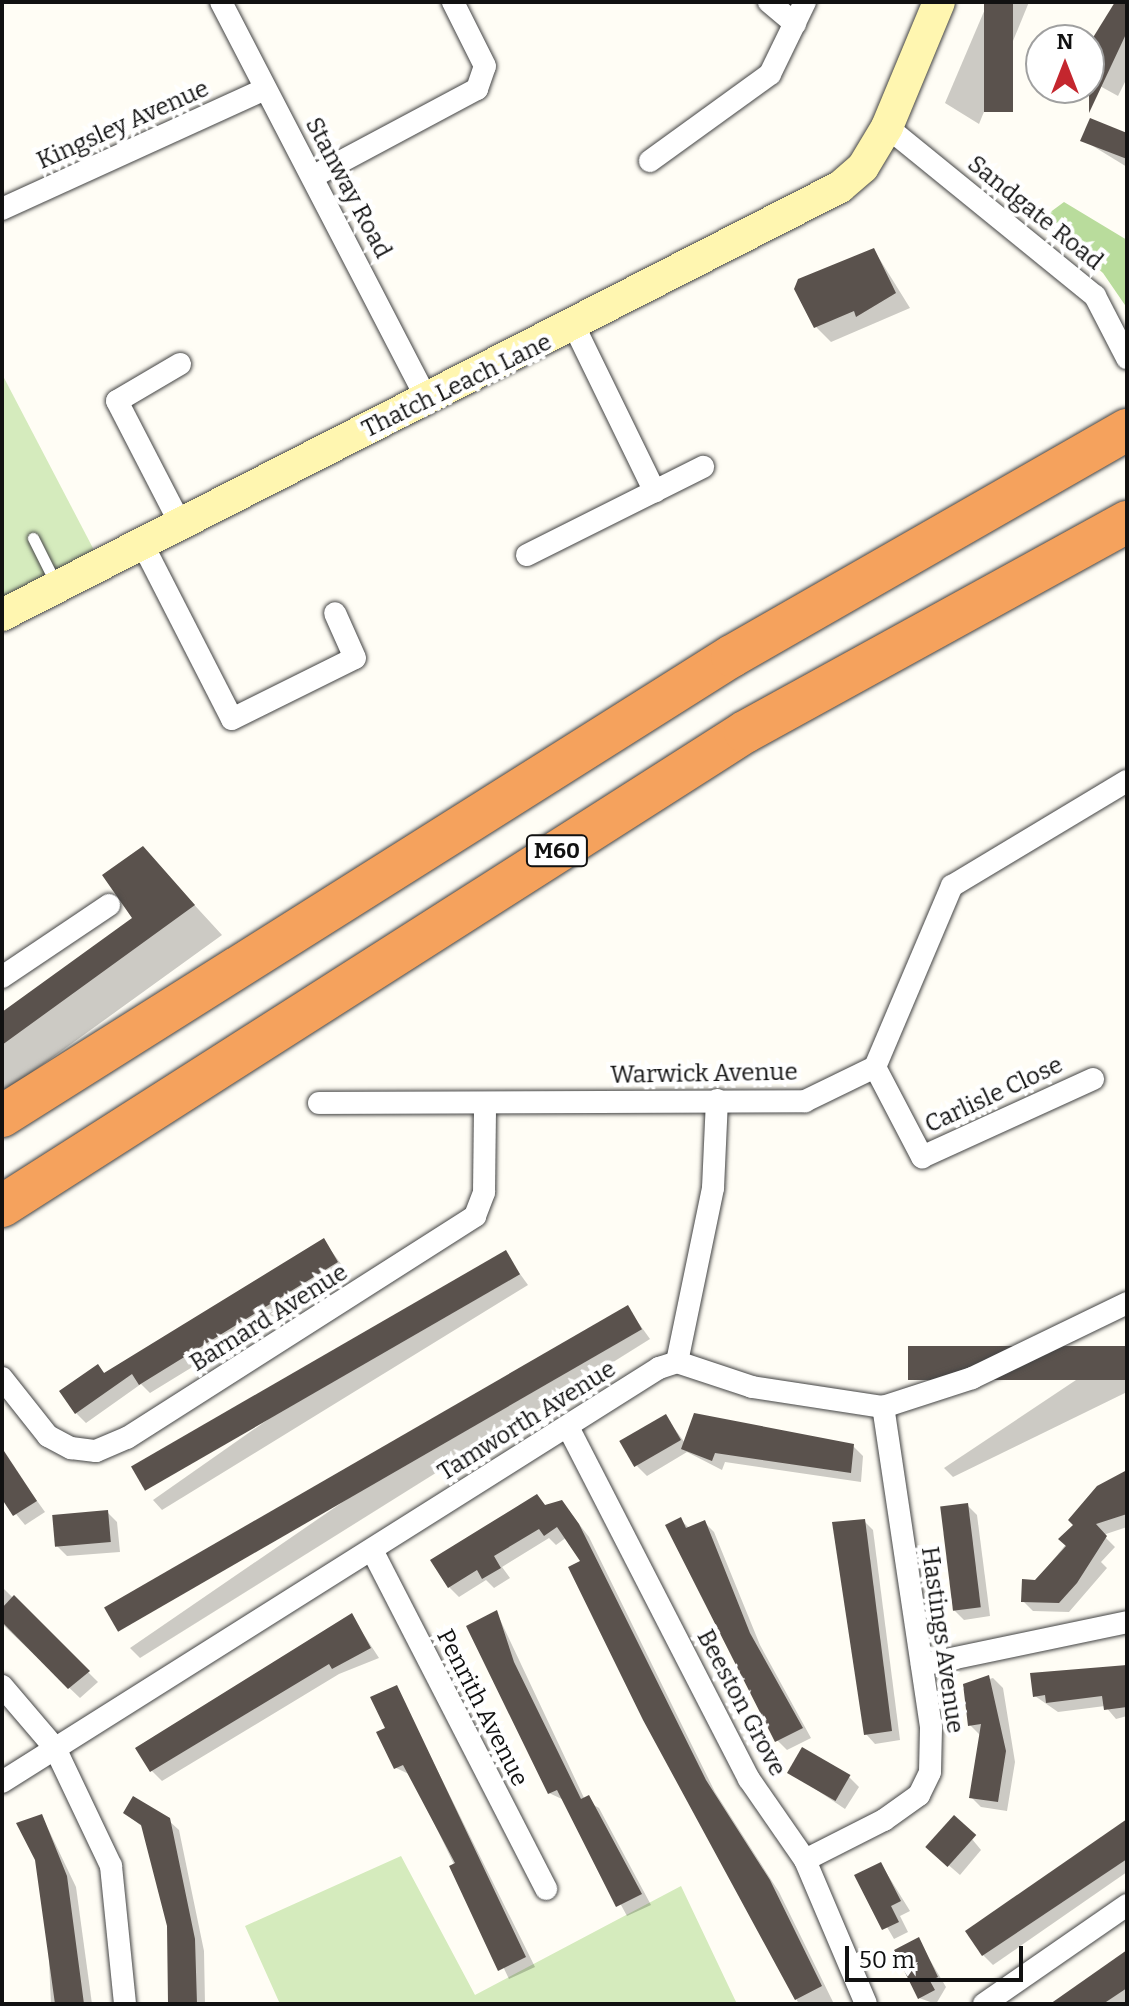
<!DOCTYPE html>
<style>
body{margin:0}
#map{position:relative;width:1129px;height:2006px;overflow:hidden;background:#fffdf5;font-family:Bitter,serif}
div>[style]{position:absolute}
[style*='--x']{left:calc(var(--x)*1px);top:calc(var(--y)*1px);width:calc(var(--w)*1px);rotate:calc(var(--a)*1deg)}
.green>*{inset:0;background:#d5ebbd}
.forest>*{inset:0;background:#b9dc9c}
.shadow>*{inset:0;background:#0003}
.building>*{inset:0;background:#5a524d;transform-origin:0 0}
.roads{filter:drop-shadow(0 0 2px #444) drop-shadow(0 0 2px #444)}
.lane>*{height:11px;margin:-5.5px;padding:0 5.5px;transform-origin:5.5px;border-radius:5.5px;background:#fff}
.street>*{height:22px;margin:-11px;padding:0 11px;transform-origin:11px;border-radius:11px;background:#fff}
.secondary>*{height:32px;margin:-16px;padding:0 16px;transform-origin:16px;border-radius:16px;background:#fff6b0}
.highway>*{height:42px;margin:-21px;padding:0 21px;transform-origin:21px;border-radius:21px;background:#f5a25d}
span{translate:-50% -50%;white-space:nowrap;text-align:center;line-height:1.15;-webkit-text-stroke:8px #fff;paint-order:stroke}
.shield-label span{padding:2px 6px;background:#fff;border:2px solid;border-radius:6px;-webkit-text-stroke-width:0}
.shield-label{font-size:22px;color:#111;font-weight:700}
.street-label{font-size:24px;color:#111}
.frame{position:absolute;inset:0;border:4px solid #111;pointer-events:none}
.north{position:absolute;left:1025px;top:24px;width:80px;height:80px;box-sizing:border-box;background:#fff;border:2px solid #a0a0a0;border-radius:50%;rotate:0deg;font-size:22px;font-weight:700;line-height:32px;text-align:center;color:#111}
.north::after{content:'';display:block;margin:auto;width:28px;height:36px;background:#c4262e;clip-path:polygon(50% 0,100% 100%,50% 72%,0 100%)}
.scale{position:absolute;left:845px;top:1946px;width:178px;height:36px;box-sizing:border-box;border:4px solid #111;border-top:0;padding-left:10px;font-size:24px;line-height:28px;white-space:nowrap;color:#111;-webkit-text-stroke:6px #fff;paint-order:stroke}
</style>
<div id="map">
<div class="green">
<i style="clip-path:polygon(2px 374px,95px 552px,2px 598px)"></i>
<i style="clip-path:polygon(401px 1856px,475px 1995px,681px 1886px,737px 2004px,280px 2004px,245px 1926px)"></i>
</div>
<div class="forest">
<i style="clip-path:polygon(1064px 202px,1127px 240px,1127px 308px,1103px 273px,1041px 219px)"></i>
</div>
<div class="shadow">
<i style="clip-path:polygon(988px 2px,1029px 2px,979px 124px,945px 103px)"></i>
<i style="clip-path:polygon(1118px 2px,1127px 2px,1127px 78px,1118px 96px,1089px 80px,1089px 58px)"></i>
<i style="clip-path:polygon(1127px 135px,1127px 167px,1083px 140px)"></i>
<i style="clip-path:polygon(874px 250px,910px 308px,831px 342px,816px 327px)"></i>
<i style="clip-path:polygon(143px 849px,222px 935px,2px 1094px,2px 1016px,135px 919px)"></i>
<i style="clip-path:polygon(324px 1241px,347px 1272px,150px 1393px,141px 1384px,86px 1423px,76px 1413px,98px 1366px,105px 1374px)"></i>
<i style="clip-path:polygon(505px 1253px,528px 1285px,162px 1510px,153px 1500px)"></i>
<i style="clip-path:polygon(627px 1307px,650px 1339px,140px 1658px,130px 1648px)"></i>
<i style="clip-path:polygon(1127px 1346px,1127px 1392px,953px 1477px,944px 1468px)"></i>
<i style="clip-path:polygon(666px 1417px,685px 1443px,853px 1446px,863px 1456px,861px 1482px,725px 1462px,722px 1470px,687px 1452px,647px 1476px,637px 1466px)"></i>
<i style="clip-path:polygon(2px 1452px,45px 1512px,25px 1525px,2px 1497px)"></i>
<i style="clip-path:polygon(1127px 1470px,1127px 1527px,1103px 1535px,1115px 1547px,1101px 1562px,1107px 1568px,1069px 1612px,1033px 1611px,1023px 1601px,1035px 1582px)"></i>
<i style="clip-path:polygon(537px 1497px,547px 1507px,562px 1502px,589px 1537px,715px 1792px,779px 1892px,834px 2004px,799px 2004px,644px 1719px,583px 1561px,567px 1537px,556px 1545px,549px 1538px,502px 1567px,510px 1578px,494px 1588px,486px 1580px,459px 1597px,449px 1587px)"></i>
<i style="clip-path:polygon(967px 1505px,977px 1515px,990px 1616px,964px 1620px,954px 1610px)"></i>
<i style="clip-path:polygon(107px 1512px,117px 1522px,120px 1552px,67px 1556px,57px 1546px)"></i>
<i style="clip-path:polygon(681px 1520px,690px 1529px,704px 1522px,714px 1532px,760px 1645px,811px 1738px,787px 1750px,777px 1740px)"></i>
<i style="clip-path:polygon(864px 1521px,873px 1530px,900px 1740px,875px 1744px,866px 1734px)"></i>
<i style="clip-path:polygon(4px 1589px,98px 1682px,80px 1698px,2px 1624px)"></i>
<i style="clip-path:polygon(497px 1613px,585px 1800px,599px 1808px,651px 1905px,627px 1916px,564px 1800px,549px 1793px)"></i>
<i style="clip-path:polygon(351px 1615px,379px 1658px,339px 1674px,162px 1781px,152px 1771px,138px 1749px)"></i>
<i style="clip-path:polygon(1127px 1665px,1127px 1716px,1116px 1719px,1105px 1706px,1058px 1712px,1035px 1696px)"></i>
<i style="clip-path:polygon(993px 1678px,1003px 1688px,1015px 1762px,1007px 1811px,981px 1807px,971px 1797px,981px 1736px,970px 1725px,965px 1686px)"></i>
<i style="clip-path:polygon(396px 1687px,535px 1967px,509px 1979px,411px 1775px,396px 1768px,388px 1729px)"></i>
<i style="clip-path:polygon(790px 1772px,849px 1777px,859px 1787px,845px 1809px)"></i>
<i style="clip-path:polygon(125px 1813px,168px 1820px,179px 1830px,204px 1951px,205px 2004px,171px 2004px,169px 1926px,144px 1828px)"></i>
<i style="clip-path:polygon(42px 1816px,76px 1887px,92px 2004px,51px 2004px)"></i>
<i style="clip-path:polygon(1127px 1823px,1127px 1872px,993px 1965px,983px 1955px,968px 1932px)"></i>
<i style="clip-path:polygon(963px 1828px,981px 1850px,960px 1875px,938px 1856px)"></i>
<i style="clip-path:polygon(881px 1864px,910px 1911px,900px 1916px,908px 1932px,894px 1939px,857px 1876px)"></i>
<i style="clip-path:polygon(918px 1940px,946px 1987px,936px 2004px,919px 1998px)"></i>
<i style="clip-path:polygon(1127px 1954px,1127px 2004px,1057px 2004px)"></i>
</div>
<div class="building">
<i style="left:984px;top:2px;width:29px;height:110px"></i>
<i style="clip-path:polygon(1115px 2px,1127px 2px,1127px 32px,1089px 113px,1089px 44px)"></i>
<i style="clip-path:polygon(1090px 118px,1127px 133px,1127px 159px,1080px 141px)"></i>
<i style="clip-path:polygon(874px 248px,896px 293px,856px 317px,854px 311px,814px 328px,794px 289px,798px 279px)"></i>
<i style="clip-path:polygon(143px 846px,195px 905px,2px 1045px,2px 1012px,132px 918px,102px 875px)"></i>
<i style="clip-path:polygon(324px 1238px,338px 1262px,139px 1385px,132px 1374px,75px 1414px,59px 1391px,98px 1364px,104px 1373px)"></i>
<i style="left:506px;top:1250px;width:28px;height:433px;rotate:60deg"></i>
<i style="left:628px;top:1305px;width:28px;height:605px;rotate:60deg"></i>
<i style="left:1127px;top:1346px;width:34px;height:219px;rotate:90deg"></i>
<i style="clip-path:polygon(694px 1413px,854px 1444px,851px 1473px,715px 1453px,712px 1461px,681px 1449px)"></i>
<i style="left:666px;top:1414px;width:30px;height:54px;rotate:60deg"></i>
<i style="clip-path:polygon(2px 1448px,37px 1501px,13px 1516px,2px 1499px)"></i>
<i style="clip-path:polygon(1127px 1470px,1127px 1514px,1096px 1524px,1107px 1536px,1077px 1583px,1059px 1603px,1021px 1602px,1022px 1579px,1035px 1580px,1066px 1546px,1058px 1539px,1073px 1525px,1068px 1520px,1097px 1486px)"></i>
<i style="clip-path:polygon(537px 1494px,545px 1505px,562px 1500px,579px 1524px,706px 1780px,770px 1880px,822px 1986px,795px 2000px,643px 1720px,568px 1567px,580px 1561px,557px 1527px,544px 1536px,539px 1529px,494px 1556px,501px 1568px,482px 1579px,477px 1570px,448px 1588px,430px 1560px)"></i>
<i style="left:968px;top:1503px;width:105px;height:28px;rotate:83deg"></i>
<i style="left:108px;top:1510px;width:32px;height:56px;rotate:85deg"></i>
<i style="clip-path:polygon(681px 1517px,686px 1528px,705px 1520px,750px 1633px,803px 1728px,775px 1742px,665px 1525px)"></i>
<i style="clip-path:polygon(865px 1519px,892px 1731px,864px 1735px,832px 1522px)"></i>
<i style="clip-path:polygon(14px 1595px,90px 1671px,68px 1689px,2px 1622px,2px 1608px)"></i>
<i style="clip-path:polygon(497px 1610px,514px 1662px,581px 1799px,589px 1795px,642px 1894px,616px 1907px,557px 1790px,548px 1794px,466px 1626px)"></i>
<i style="clip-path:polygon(352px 1613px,371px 1648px,332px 1669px,329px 1664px,150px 1772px,135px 1748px)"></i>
<i style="clip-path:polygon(1127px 1665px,1127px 1707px,1104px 1710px,1102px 1696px,1046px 1703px,1045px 1695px,1033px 1697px,1030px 1673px)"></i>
<i style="clip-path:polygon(989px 1675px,1006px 1751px,998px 1802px,969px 1798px,981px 1724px,968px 1726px,963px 1684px)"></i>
<i style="clip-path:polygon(397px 1685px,526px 1957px,498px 1971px,449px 1866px,455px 1863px,403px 1765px,394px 1769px,376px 1732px,385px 1728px,370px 1697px)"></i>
<i style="left:802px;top:1747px;width:56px;height:30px;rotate:30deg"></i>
<i style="clip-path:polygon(133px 1796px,170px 1818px,195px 1939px,197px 2004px,168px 2004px,167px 1926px,141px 1825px,123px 1813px)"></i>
<i style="clip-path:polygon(42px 1814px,67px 1876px,84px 2004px,55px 2004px,35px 1860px,16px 1823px)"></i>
<i style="left:954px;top:1815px;width:30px;height:43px;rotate:42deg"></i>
<i style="clip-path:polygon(1127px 1819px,1127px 1859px,982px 1956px,965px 1931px)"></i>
<i style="clip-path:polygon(881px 1862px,901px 1901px,891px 1906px,899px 1922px,882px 1930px,854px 1875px)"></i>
<i style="clip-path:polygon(919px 1937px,938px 1977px,930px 1981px,935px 1990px,918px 1999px,894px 1950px)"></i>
<i style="clip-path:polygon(1127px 1950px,1127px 1988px,1103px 2004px,1050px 2004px)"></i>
</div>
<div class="roads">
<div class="lane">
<i style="--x:33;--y:538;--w:51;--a:63.4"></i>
</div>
<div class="street">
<i style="--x:221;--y:2;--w:448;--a:62.6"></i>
<i style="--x:769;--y:2;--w:34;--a:40"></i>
<i style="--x:887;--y:127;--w:268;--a:39.1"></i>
<i style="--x:1095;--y:296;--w:70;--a:62.7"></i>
<i style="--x:650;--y:161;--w:148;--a:-35.9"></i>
<i style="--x:770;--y:74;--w:80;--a:-64.1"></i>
<i style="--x:314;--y:176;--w:185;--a:-28.1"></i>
<i style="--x:477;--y:89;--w:24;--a:-71"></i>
<i style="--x:485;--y:66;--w:72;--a:-116.6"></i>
<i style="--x:2;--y:209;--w:289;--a:-24.5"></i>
<i style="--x:575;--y:328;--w:182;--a:64"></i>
<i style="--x:180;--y:364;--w:73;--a:149.6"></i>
<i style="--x:117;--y:401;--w:140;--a:62.7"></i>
<i style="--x:143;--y:545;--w:195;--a:62.9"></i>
<i style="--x:232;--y:719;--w:137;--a:-26.4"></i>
<i style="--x:355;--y:658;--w:49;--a:-114"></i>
<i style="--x:527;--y:555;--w:197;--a:-26.6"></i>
<i style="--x:2;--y:977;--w:129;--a:-33.9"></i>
<i style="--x:875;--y:1067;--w:102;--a:62.4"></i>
<i style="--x:922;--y:1157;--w:188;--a:-24.5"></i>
<i style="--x:319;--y:1103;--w:486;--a:-0.2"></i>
<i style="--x:805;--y:1101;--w:78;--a:-25.9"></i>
<i style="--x:875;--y:1067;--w:197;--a:-67"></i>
<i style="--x:952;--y:886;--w:204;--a:-31"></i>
<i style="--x:677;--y:1362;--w:178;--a:-78.3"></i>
<i style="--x:713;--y:1188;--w:88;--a:-87.4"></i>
<i style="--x:2;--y:1378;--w:74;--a:51.6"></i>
<i style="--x:48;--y:1436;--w:26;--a:28"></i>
<i style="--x:71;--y:1448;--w:25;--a:7"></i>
<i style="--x:96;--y:1451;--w:34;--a:-23"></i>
<i style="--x:127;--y:1438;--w:413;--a:-32.5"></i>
<i style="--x:475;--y:1216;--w:26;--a:-69"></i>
<i style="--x:484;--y:1192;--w:88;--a:-89.3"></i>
<i style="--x:568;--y:1427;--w:396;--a:62.8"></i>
<i style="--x:749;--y:1779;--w:98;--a:55.3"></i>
<i style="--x:805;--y:1860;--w:156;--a:67"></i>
<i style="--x:372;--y:1550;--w:381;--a:62.8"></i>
<i style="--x:922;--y:1665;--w:209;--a:-11.8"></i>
<i style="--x:2;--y:1686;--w:82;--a:49.5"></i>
<i style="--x:55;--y:1748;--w:131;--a:64.6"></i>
<i style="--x:111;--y:1866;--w:139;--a:84.2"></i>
<i style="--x:2;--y:1782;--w:777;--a:-32.22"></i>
<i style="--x:659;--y:1368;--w:19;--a:-18"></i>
<i style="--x:677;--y:1362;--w:79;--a:18.4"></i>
<i style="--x:752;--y:1387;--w:133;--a:8.7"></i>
<i style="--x:883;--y:1407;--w:94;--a:-18"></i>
<i style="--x:972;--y:1378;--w:172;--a:-25.8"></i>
<i style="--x:805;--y:1860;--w:89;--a:-26.9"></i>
<i style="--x:884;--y:1820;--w:43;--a:-35.5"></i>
<i style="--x:919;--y:1795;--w:25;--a:-64"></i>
<i style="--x:930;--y:1772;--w:45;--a:-88.7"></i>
<i style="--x:931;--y:1727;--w:324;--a:-98.5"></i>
<i style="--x:984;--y:2004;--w:174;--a:-34.7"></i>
</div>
<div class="secondary">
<i style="--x:2;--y:615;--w:941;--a:-27.06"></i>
<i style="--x:840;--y:187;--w:30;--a:-41"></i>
<i style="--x:863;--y:167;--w:47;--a:-59"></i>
<i style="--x:887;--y:127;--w:135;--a:-67.4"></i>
</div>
<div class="highway">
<i style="--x:2;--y:1116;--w:863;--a:-32.22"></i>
<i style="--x:732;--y:656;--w:455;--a:-29.8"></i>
<i style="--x:2;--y:1206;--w:881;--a:-32.54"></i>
<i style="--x:745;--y:732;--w:436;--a:-28.8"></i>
</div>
</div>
<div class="shield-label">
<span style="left:557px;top:851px">M60</span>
</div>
<div class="street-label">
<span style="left:123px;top:125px;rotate:-24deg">Kingsley Avenue</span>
<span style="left:348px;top:188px;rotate:62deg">Stanway Road</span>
<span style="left:1035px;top:213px;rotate:39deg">Sandgate Road</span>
<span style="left:457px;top:386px;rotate:-26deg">Thatch Leach Lane</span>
<span style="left:704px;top:1074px;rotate:-1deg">Warwick Avenue</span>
<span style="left:994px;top:1095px;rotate:-25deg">Carlisle Close</span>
<span style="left:269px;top:1318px;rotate:-32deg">Barnard Avenue</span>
<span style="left:527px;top:1421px;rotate:-32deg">Tamworth Avenue</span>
<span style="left:942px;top:1640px;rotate:82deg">Hastings Avenue</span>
<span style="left:741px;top:1703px;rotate:62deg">Beeston Grove</span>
<span style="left:482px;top:1708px;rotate:63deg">Penrith Avenue</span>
</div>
<div class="frame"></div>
<div class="north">N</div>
<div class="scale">50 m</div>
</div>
